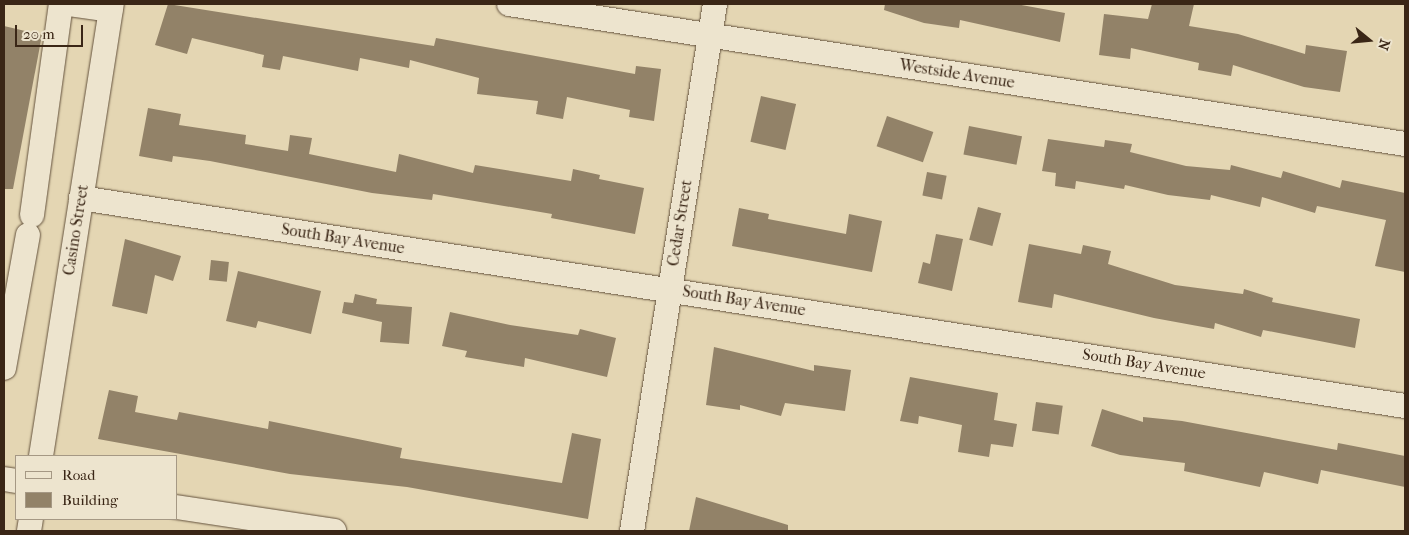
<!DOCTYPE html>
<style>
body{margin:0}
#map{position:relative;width:1409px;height:535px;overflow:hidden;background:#e4d6b3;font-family:"IM FELL French Canon",serif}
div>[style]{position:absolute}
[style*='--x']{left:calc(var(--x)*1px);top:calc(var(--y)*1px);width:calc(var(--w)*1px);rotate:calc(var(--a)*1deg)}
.building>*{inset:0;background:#928268;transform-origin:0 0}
.roads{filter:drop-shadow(0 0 1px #64523d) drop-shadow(0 0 1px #64523d)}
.minor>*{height:24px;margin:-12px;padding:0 12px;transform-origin:12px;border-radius:12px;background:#ede4ce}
span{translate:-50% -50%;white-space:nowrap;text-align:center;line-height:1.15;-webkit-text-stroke:4.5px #ede4ce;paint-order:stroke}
.street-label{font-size:16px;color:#3a2616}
.frame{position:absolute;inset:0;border:5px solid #3a2616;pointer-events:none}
.legend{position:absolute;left:15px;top:455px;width:162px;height:65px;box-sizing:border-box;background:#ede4ce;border:1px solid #a59884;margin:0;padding:6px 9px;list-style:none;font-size:15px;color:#3a2616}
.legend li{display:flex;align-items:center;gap:10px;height:25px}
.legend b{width:25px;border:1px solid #a59884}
.north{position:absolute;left:1344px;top:15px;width:50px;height:50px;-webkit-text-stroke:4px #ede4ce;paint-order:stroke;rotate:107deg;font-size:14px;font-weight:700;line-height:20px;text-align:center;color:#3a2616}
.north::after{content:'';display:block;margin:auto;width:18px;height:22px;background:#3a2616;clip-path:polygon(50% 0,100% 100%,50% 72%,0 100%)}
.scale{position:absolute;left:15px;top:25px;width:68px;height:22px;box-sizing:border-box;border:2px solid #3a2616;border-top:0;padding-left:6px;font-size:15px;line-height:18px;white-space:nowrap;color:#3a2616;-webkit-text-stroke:4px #ede4ce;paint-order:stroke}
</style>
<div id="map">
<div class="building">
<i style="clip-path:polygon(168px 4px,434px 46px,436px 38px,635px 74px,636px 66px,661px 69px,654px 121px,629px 117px,630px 110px,567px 97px,563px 119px,536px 114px,538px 101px,477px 94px,479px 78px,410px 60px,409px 68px,360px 58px,358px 71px,283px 56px,280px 70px,262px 67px,264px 55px,192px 38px,187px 54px,155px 45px)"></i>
<i style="clip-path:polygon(885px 4px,1016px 4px,1065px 13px,1060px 42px,960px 20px,959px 28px,924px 23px,884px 10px)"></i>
<i style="clip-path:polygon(1152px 4px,1194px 4px,1189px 26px,1238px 34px,1305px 54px,1306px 45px,1347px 51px,1340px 92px,1304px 87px,1233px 65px,1231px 76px,1198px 70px,1199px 63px,1131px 48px,1130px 59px,1099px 55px,1104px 14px,1148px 19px)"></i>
<i style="clip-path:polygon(4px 26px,42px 35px,13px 189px,4px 189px)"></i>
<i style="left:761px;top:96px;width:36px;height:47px;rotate:13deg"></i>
<i style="clip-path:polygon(148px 108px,181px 114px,179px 125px,246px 135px,245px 144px,288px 151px,290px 135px,312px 138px,309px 154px,396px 172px,399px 154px,473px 173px,475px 165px,571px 181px,573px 169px,600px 175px,599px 179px,644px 188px,635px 234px,551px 218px,552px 214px,433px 194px,432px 200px,372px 193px,210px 161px,173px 156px,172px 162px,139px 156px)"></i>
<i style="left:887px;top:116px;width:49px;height:32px;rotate:19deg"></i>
<i style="left:969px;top:126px;width:54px;height:29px;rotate:11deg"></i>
<i style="clip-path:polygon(1048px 139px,1104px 147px,1105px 140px,1132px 144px,1130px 152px,1186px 166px,1230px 170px,1231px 165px,1281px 178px,1283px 171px,1340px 188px,1342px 180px,1405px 193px,1405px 272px,1375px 266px,1386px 220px,1317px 206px,1315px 213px,1262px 197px,1260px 207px,1211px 195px,1210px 200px,1168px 195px,1125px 185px,1124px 189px,1076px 181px,1075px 189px,1055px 186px,1056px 173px,1042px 171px)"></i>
<i style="left:927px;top:172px;width:20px;height:24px;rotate:11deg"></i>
<i style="left:978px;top:207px;width:24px;height:34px;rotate:15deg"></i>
<i style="clip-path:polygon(739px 208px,769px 214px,768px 219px,846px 234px,849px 214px,882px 221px,872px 272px,732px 246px)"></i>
<i style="clip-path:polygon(936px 234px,963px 239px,952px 291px,918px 283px,923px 262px,930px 264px)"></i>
<i style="clip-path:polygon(125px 239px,181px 256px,173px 281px,155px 275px,147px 314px,112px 306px)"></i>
<i style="clip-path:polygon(1029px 244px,1081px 254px,1083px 245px,1111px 251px,1108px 264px,1175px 285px,1243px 294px,1244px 289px,1273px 298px,1272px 302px,1360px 319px,1355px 348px,1263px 330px,1261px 337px,1215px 323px,1214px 329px,1154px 318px,1054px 294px,1052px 308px,1018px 302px)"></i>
<i style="left:211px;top:260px;width:18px;height:20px;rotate:6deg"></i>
<i style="clip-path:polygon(238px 271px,321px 291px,311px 334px,258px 321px,256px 328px,226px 321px)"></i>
<i style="clip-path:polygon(355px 294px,377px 299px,376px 304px,412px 307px,409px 344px,380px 342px,382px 322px,342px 313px,344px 302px,353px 303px)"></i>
<i style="clip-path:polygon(450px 312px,510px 325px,578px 335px,580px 329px,616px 338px,607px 377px,525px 358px,524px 367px,465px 357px,467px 351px,442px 346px)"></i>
<i style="clip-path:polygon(714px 347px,814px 371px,814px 365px,851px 370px,845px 411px,785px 403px,781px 416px,740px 405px,740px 410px,706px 405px)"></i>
<i style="clip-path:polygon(910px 377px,998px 393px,994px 420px,1017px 424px,1013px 447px,991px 444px,989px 457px,958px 452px,962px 425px,919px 416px,918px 424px,900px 421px)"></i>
<i style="clip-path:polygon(109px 390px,138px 396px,135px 412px,177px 420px,179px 412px,268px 429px,269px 421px,402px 448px,400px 458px,562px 483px,572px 433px,601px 439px,588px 519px,407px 487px,290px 474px,98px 439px)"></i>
<i style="left:1036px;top:402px;width:27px;height:29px;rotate:8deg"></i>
<i style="clip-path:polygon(1102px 409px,1143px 422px,1143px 417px,1182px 421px,1337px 450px,1338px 443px,1405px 456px,1405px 487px,1321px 470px,1318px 484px,1264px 472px,1260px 487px,1184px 471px,1185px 463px,1120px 455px,1091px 446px)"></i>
<i style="clip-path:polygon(696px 497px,788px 525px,788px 531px,689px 531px)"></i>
</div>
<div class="roads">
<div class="minor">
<i style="--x:69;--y:4;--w:42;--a:8.1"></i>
<i style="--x:509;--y:4;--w:907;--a:8.88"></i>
<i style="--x:81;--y:198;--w:1340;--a:8.93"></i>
<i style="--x:32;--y:215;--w:213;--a:-82.2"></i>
<i style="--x:4;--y:368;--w:135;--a:-79.8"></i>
<i style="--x:41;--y:456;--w:458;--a:-81.1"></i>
<i style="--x:4;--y:479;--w:12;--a:9"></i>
<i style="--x:176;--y:507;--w:160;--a:8.6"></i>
<i style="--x:29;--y:531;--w:12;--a:-81"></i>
<i style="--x:632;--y:531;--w:533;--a:-81.05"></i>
</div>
</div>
<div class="street-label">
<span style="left:957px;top:74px;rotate:9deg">Westside Avenue</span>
<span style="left:680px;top:223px;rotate:-81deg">Cedar Street</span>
<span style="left:76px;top:230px;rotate:-81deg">Casino Street</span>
<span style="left:343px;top:239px;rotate:9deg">South Bay Avenue</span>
<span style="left:744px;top:301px;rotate:9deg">South Bay Avenue</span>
<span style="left:1144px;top:364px;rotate:9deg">South Bay Avenue</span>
</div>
<div class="frame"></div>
<ul class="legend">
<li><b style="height:6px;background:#ede4ce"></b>Road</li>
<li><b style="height:14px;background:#928268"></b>Building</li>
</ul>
<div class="north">N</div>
<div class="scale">20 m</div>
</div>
